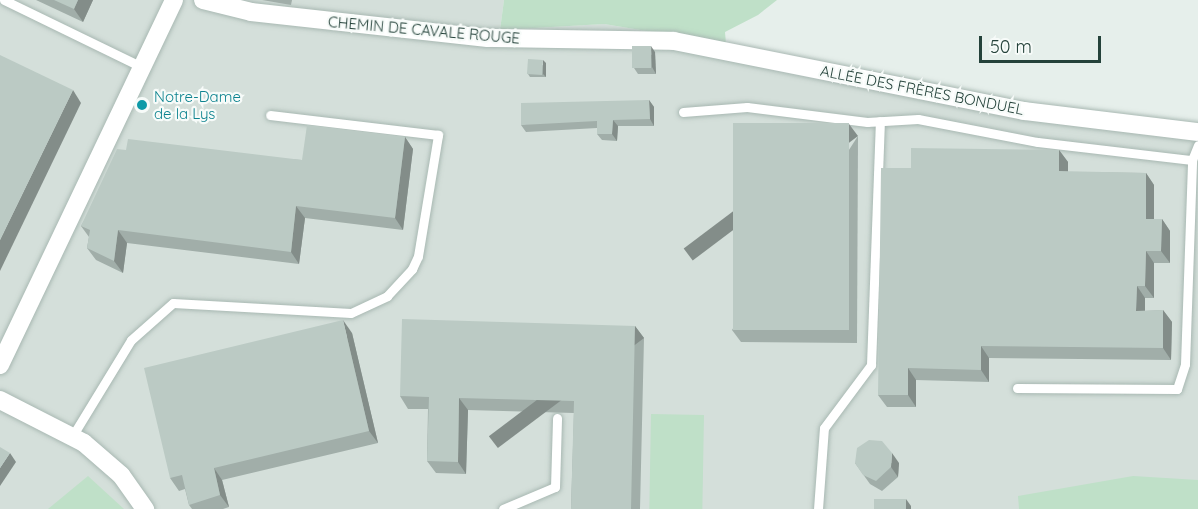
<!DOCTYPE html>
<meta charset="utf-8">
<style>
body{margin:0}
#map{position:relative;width:1198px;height:509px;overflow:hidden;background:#e6efeb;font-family:Quicksand,sans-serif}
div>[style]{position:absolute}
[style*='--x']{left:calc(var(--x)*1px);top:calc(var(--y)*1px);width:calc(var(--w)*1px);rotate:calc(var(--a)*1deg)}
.built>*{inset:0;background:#d4dfda}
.green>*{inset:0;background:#bfe0c8;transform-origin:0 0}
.roads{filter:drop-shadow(0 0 2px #a8b8b2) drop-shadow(0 0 2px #a8b8b2)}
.lane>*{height:9px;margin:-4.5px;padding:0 4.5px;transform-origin:4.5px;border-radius:4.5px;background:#fff}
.street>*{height:18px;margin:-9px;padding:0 9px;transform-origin:9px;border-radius:9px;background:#fff}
.wall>*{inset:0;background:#a1aea9}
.shaded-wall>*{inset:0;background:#838d89;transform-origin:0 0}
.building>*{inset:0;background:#bbcac4;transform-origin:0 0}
.dots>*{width:16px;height:16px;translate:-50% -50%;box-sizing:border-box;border:3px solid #f7fbf9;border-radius:50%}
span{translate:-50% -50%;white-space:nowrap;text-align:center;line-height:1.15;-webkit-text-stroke:4.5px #f7fbf9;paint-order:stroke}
.street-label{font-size:15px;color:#24423a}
.culture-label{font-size:15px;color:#0d838f}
.left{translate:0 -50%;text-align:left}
.scale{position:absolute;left:979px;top:36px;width:122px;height:27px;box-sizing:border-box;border:3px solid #24423a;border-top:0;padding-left:8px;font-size:18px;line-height:21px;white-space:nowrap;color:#24423a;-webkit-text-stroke:4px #f7fbf9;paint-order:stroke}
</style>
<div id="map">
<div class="built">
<i style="clip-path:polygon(0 0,504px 0,500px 30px,604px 24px,726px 44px,1028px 105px,1198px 125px,1198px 509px,0 509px)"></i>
</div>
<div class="green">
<i style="clip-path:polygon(504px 0,777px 0,758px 15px,725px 32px,726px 44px,604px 24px,500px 30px)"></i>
<i style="left:651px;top:414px;width:53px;height:95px;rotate:1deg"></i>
<i style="clip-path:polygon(88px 476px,124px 509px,48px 509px)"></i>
<i style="clip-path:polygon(1133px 476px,1198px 480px,1198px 509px,1019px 509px,1018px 496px)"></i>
</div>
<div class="roads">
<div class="lane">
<i style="--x:4;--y:0;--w:153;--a:25.9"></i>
<i style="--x:683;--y:112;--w:64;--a:-4.5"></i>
<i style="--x:747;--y:107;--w:121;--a:7.1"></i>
<i style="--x:867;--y:122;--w:51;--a:-3.4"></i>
<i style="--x:918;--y:119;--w:122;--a:10.9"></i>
<i style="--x:1038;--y:142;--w:155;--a:6.7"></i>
<i style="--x:1017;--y:388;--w:160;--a:0.4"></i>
<i style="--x:1177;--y:389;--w:26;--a:-72"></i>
<i style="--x:1185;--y:364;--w:204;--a:-88"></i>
<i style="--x:1192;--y:160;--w:16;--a:-68"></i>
<i style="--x:73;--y:435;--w:111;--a:-58.6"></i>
<i style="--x:131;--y:340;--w:56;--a:-41.4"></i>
<i style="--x:173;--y:303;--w:178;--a:3.2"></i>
<i style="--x:351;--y:313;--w:40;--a:-25"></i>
<i style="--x:387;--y:296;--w:37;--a:-47"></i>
<i style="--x:412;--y:269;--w:14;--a:-65"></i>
<i style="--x:418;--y:256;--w:123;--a:-80.6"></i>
<i style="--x:438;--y:135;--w:169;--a:-173.2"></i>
<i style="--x:503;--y:509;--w:56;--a:-22.9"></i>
<i style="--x:555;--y:487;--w:69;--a:-88.3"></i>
<i style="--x:818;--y:509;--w:81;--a:-85.8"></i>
<i style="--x:824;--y:428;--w:79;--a:-53.3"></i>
<i style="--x:871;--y:365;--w:244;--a:-87.9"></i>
</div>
<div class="street">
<i style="--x:203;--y:0;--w:49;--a:14"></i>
<i style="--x:251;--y:12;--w:238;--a:6.3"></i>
<i style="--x:488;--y:38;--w:186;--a:0.9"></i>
<i style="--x:674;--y:41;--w:357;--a:11.3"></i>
<i style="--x:1024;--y:111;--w:175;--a:6.9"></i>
<i style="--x:0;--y:365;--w:404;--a:-64.5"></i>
<i style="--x:0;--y:400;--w:94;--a:27.1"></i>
<i style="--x:84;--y:443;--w:49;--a:40.9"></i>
<i style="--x:121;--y:475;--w:42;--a:54.8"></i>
</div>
</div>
<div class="wall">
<i style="clip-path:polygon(36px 0,93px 0,83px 22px)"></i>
<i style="clip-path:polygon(262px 0,292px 0,291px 5px)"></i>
<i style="clip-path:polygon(655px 52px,656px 74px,638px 74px,634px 68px)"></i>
<i style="clip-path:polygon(546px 63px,546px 77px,530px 77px,528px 74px)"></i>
<i style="clip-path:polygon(649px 100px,654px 107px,654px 126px,618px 126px,617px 141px,602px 140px,597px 134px,597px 128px,526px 132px,521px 125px)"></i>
<i style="clip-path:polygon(858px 136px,857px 343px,741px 342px,732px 330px)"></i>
<i style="clip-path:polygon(405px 137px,413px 149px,403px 230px,305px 218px,299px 264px,127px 243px,123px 273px,96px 260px,87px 248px,89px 237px,81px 226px,126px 150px,302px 160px)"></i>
<i style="clip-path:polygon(1059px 150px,1068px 162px,1068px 172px,1146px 173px,1154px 185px,1154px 219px,1162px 219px,1170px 231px,1170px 263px,1154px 263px,1154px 298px,1145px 298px,1145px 311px,1163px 310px,1172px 322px,1171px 360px,989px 358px,989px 382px,916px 380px,916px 407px,887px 407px,878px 395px,911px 168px)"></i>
<i style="clip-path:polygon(635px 326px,644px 338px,640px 509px,571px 509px,574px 413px,468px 410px,466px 474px,436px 473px,427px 461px,428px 409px,408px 409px,400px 396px)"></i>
<i style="clip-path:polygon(352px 333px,378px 443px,222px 480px,229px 507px,223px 509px,192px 509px,189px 505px,185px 489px,179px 491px,170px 478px)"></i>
<i style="clip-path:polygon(855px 463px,899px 463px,898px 477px,882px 491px,870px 484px)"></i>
</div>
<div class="shaded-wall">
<i style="clip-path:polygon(78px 0,93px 0,83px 22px,74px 9px)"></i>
<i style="clip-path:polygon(651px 46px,655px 52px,656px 74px,652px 67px)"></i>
<i style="clip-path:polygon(543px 60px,546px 63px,546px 77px,543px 74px)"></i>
<i style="clip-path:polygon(73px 90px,81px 103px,0 271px,0 240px)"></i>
<i style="clip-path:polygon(649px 100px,654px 107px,654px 126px,650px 119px)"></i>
<i style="clip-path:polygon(613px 120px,618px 126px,617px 141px,612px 134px)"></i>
<i style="left:849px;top:124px;width:15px;height:207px;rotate:53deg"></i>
<i style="clip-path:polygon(405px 137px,413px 149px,403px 230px,395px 218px)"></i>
<i style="clip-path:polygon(1059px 150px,1068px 162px,1068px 184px,1059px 171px)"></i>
<i style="clip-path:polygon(1146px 173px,1154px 185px,1154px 231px,1146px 219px)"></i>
<i style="clip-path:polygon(296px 206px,305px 218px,299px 264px,291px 252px)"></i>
<i style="clip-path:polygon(1162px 219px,1170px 231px,1170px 263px,1161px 251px)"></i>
<i style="clip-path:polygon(118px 230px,127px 243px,123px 273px,114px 261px)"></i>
<i style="clip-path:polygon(1146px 251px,1154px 263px,1154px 298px,1145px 286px)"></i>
<i style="clip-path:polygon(1137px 286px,1145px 298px,1145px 323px,1136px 311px)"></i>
<i style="clip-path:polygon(1163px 310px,1172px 322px,1171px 360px,1163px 348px)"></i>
<i style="clip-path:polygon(343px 320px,352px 333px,378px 443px,369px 431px)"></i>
<i style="left:635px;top:326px;width:15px;height:183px;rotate:53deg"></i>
<i style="clip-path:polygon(981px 346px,989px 358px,989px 382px,981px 370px)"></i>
<i style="clip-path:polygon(908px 368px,916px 380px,916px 407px,908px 395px)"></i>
<i style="clip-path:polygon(459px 398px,468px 410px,466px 474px,458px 462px)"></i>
<i style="clip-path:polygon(10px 453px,16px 462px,0 486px,0 468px)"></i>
<i style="clip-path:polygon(892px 453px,899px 463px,898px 477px,891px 467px)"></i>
<i style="clip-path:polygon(214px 468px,222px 480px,229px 507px,220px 495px)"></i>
<i style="clip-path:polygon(906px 499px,911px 506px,911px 509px,906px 509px)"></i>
</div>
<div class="building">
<i style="clip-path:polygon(54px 0,78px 0,74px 9px)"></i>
<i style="left:632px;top:46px;width:19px;height:22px"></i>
<i style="clip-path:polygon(0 55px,73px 90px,0 240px)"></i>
<i style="left:528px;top:59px;width:15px;height:15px;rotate:4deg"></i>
<i style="clip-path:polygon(649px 100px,650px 119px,613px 120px,612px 134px,597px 134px,597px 121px,521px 125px,521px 103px)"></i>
<i style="left:733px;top:123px;width:116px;height:207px"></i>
<i style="clip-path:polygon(307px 125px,405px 137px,395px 218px,296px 206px,291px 252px,118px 230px,114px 261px,87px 248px,90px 230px,81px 226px,117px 149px,126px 150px,128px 139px,302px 160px)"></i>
<i style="clip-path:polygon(911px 148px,1059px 150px,1059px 171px,1146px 173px,1146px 219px,1162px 219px,1161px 251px,1146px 251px,1145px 286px,1137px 286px,1136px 311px,1163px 310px,1163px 348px,981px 346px,981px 370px,908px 368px,908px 395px,878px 395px,881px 168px,911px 168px)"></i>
<i style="clip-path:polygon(402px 319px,635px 326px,631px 509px,571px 509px,574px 401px,459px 398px,458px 462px,427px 461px,429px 397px,400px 396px)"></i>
<i style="clip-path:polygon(343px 320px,369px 431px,214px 468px,220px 495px,189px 505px,182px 475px,170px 478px,144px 368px)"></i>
<i style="clip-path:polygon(869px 440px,882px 441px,892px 453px,891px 467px,876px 481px,863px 475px,855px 463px,857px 448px)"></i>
<i style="clip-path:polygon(0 447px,10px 453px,0 468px)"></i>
<i style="clip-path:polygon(874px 499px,906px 499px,906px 509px,861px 509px,874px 509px)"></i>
</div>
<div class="dots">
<i style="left:142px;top:105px;background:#0f9aa8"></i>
</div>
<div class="street-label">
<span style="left:424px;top:30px;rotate:5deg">CHEMIN DE CAVALE ROUGE</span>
<span style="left:922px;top:90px;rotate:11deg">ALLÉE DES FRÈRES BONDUEL</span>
</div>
<div class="culture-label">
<span class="left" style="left:154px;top:105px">Notre-Dame<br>de la Lys</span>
</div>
<div class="scale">50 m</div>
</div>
